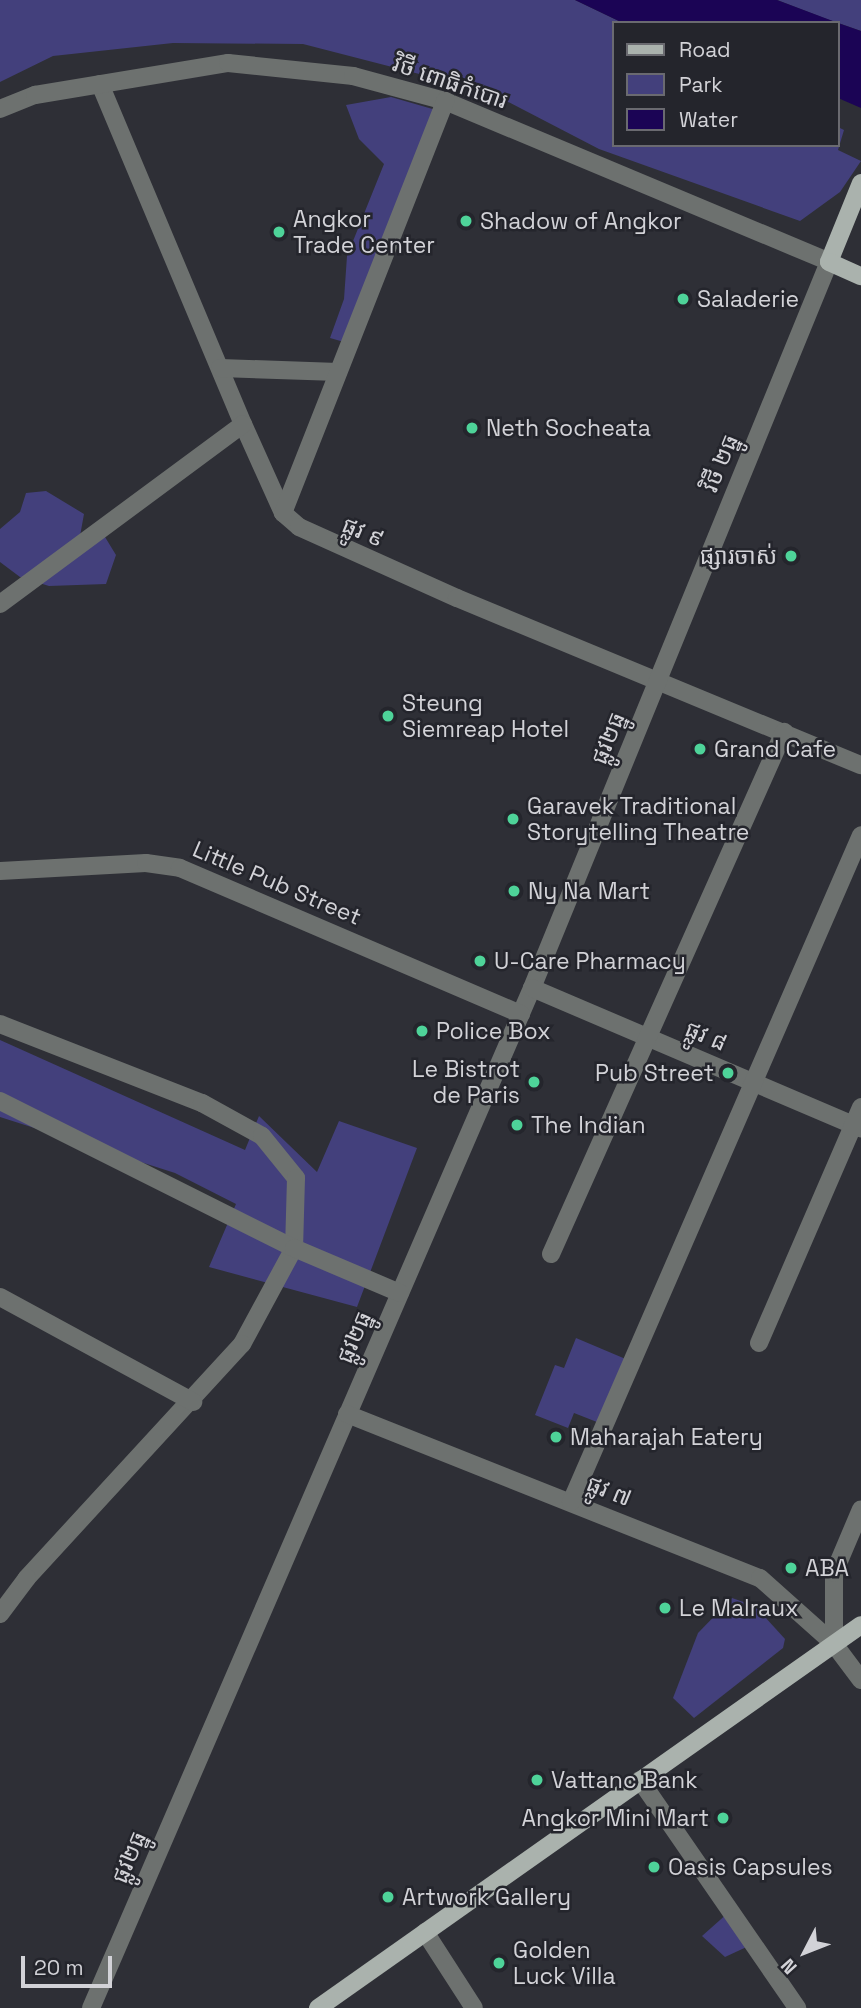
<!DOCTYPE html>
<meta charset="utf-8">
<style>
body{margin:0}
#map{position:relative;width:861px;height:2008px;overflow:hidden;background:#2e2f36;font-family:"Space Grotesk","Noto Sans Khmer",sans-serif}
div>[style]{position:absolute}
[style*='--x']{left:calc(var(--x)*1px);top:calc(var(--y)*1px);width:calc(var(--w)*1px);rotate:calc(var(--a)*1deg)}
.green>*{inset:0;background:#43407c}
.water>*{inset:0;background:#1b0455}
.minor>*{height:18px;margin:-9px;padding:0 9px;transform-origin:9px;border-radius:9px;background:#6d716f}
.major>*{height:18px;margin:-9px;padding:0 9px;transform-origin:9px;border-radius:9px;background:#aab2ad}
.dots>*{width:19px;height:19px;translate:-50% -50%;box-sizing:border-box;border:4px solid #24252c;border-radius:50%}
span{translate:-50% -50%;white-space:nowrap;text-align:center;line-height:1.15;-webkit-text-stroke:5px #24252c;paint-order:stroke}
.street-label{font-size:23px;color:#d2d2d7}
.poi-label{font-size:23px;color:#d2d2d7}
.left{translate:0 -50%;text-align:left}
.right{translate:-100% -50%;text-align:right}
.legend{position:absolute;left:612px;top:21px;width:228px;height:126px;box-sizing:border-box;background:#24252c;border:2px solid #6a6a70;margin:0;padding:9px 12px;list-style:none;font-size:21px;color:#d2d2d7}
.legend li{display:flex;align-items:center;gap:14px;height:35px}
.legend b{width:35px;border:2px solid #6a6a70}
.north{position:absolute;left:770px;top:1917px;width:70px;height:70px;-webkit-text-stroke:5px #24252c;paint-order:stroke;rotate:228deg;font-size:19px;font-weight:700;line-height:28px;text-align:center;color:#d2d2d7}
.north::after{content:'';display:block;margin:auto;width:24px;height:32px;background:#d2d2d7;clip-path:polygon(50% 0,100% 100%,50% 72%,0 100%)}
.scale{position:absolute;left:21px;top:1956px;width:91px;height:32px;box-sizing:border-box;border:4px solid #d2d2d7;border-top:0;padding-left:9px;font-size:21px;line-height:24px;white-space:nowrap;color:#d2d2d7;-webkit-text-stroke:5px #24252c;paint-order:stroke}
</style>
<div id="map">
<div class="green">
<i style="clip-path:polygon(0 0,575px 0,623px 23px,614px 23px,614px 145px,838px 145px,838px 127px,844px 130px,838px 150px,861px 161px,840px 192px,800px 221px,599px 149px,489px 92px,303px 44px,173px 43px,53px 56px,0 82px)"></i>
<i style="clip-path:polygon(777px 0,861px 0,861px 31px,824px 18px)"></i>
<i style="clip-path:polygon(391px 97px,436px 110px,344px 342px,330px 338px,344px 299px,347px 256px,384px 164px,359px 139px,346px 105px)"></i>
<i style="clip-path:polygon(46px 491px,84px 514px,80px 536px,105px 537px,116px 555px,106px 584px,49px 586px,20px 577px,0 562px,0 529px,20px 512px,26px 493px)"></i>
<i style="clip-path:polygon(0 1040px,245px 1150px,259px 1116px,317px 1172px,339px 1121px,417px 1148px,357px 1307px,209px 1267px,236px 1204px,175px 1173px,0 1117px)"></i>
<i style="clip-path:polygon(576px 1338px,628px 1360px,602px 1424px,574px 1413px,568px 1428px,535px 1415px,555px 1365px,564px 1368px)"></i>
<i style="clip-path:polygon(732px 1598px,755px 1606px,785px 1639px,783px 1648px,694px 1718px,673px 1698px,698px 1633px)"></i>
<i style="clip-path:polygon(729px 1912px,753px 1944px,725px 1957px,702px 1936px)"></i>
</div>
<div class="water">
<i style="clip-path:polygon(575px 0,777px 0,838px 23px,623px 23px)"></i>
<i style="clip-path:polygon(838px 23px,861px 31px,861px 108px,838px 98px)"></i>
</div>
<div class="minor">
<i style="--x:100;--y:84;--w:369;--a:67.2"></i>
<i style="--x:243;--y:424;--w:98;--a:65.8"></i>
<i style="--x:283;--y:513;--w:21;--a:41"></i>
<i style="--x:299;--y:527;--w:173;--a:24.2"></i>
<i style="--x:457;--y:598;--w:437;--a:22.5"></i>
<i style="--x:0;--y:109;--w:38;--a:-22"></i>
<i style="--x:35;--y:95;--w:196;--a:-9.4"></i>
<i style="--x:228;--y:63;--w:126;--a:5.9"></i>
<i style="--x:353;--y:76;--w:95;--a:15.2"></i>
<i style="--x:445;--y:101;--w:416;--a:22.7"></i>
<i style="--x:829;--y:262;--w:784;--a:112.25"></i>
<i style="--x:532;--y:988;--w:1111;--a:113.38"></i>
<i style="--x:220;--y:368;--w:118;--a:1.9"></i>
<i style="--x:283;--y:513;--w:443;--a:-68.5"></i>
<i style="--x:0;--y:604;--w:302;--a:-36.5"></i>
<i style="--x:0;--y:871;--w:146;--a:-3.1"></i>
<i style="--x:146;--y:863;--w:34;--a:8"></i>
<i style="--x:180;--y:868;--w:371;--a:23.2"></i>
<i style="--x:532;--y:988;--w:358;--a:23.1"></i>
<i style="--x:0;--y:1024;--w:217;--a:21.4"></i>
<i style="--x:202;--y:1103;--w:68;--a:28.8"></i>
<i style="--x:262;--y:1136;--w:54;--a:51"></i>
<i style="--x:296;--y:1178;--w:70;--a:91.6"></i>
<i style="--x:294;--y:1248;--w:109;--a:118.4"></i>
<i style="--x:242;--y:1344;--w:318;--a:132.6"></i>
<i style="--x:27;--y:1578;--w:45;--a:126.9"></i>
<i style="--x:0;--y:1101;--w:329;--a:26.6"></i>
<i style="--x:294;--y:1248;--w:115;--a:23"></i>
<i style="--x:551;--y:1254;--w:572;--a:-65.95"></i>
<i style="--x:0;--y:1297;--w:220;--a:28.5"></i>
<i style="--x:759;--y:1343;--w:257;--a:-66.6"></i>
<i style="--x:347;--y:1414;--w:444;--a:21.7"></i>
<i style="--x:760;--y:1578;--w:99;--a:41.7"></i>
<i style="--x:834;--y:1644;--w:45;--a:53.1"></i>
<i style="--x:571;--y:1502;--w:727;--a:-66.5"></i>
<i style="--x:834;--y:1644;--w:71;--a:-90"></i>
<i style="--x:834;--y:1573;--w:69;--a:-67.1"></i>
<i style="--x:640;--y:1780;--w:277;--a:55.4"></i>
<i style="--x:425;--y:1932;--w:90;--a:57.2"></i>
</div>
<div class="major">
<i style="--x:861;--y:183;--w:85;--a:112.1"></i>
<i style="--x:829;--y:262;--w:35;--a:24"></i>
<i style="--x:318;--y:2008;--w:664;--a:-35.2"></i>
</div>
<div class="dots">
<i style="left:466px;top:221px;background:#4ed399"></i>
<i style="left:279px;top:232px;background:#4ed399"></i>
<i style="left:683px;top:299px;background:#4ed399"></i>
<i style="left:472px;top:428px;background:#4ed399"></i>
<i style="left:791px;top:556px;background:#4ed399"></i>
<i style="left:388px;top:716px;background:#4ed399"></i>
<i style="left:700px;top:749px;background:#4ed399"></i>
<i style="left:513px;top:819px;background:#4ed399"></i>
<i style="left:514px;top:891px;background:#4ed399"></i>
<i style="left:480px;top:961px;background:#4ed399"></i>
<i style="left:422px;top:1031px;background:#4ed399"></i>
<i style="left:728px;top:1073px;background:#4ed399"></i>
<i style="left:534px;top:1082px;background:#4ed399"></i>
<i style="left:517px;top:1125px;background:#4ed399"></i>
<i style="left:556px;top:1437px;background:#4ed399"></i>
<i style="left:791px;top:1568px;background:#4ed399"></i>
<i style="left:665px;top:1608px;background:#4ed399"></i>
<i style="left:537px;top:1780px;background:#4ed399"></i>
<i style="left:723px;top:1818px;background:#4ed399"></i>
<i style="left:654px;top:1867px;background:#4ed399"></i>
<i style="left:388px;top:1897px;background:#4ed399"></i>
<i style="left:499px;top:1963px;background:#4ed399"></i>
</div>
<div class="street-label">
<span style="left:450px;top:82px;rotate:19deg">វិថី ពោធិកំបោរ</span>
<span style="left:720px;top:463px;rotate:-68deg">វិថី ២ធ្នូ</span>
<span style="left:363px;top:532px;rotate:23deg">ផ្លូវ ៩</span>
<span style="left:608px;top:738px;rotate:-68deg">ផ្លូវ២ធ្នូ</span>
<span style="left:277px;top:883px;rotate:23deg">Little Pub Street</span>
<span style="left:706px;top:1036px;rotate:23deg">ផ្លូវ ៨</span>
<span style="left:354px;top:1337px;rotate:-67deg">ផ្លូវ២ធ្នូ</span>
<span style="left:609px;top:1491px;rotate:22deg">ផ្លូវ ៧</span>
<span style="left:129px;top:1857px;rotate:-67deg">ផ្លូវ២ធ្នូ</span>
</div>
<div class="poi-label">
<span class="left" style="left:293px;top:232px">Angkor<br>Trade Center</span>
<span class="left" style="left:480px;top:221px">Shadow of Angkor</span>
<span class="left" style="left:697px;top:299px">Saladerie</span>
<span class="left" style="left:486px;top:428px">Neth Socheata</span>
<span class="right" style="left:777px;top:556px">ផ្សារចាស់</span>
<span class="left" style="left:402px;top:716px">Steung<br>Siemreap Hotel</span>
<span class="left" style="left:714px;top:749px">Grand Cafe</span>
<span class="left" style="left:527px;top:819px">Garavek Traditional<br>Storytelling Theatre</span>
<span class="left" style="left:528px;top:891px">Ny Na Mart</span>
<span class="left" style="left:494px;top:961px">U-Care Pharmacy</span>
<span class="left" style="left:436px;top:1031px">Police Box</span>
<span class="right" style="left:520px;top:1082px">Le Bistrot<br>de Paris</span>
<span class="right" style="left:714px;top:1073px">Pub Street</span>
<span class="left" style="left:531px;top:1125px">The Indian</span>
<span class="left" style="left:570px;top:1437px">Maharajah Eatery</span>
<span class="left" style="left:805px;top:1568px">ABA</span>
<span class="left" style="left:679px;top:1608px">Le Malraux</span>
<span class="left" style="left:551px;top:1780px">Vattanc Bank</span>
<span class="right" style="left:709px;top:1818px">Angkor Mini Mart</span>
<span class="left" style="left:668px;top:1867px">Oasis Capsules</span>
<span class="left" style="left:402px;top:1897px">Artwork Gallery</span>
<span class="left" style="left:513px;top:1963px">Golden<br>Luck Villa</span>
</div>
<ul class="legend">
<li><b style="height:9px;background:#aab2ad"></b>Road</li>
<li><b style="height:19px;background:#43407c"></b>Park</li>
<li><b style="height:19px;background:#1b0455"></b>Water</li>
</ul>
<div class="north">N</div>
<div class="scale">20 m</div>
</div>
